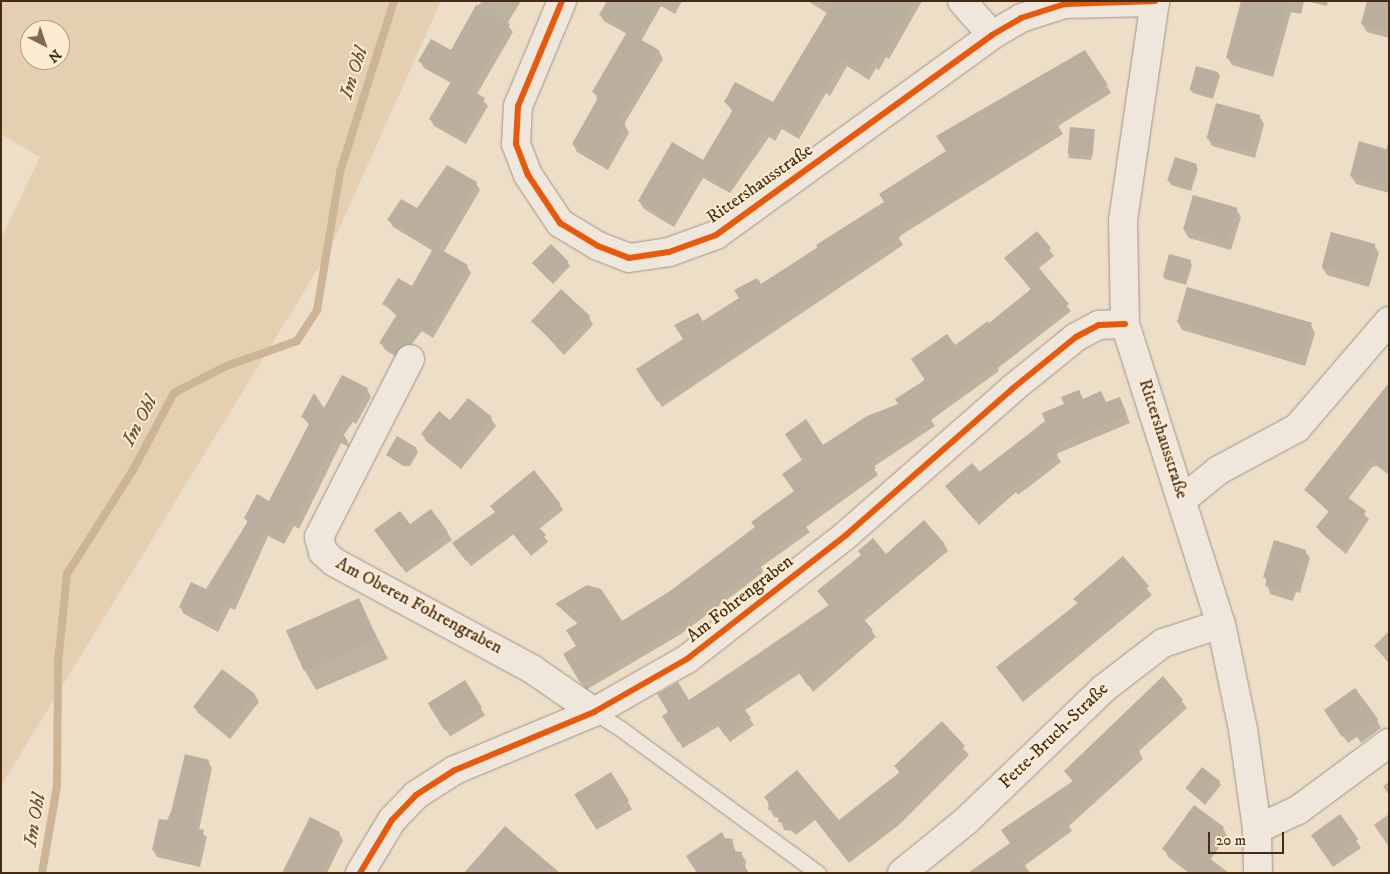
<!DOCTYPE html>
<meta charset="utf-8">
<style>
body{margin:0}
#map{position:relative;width:1390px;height:874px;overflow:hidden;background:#eddec8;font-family:"IM FELL DW Pica",serif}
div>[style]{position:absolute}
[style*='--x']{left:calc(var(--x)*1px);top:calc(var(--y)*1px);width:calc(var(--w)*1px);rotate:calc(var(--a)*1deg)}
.green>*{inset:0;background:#e4cfb0}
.shadow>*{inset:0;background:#0003;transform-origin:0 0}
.stream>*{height:8px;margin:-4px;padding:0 4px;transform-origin:4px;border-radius:4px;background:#ccb596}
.building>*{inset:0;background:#baae9e;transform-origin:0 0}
.roads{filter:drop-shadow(0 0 1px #a09485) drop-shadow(0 0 1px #a09485)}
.lane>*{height:15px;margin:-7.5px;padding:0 7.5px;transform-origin:7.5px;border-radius:7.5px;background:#efe7dc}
.street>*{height:28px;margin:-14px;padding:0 14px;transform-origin:14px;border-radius:14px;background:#efe7dc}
.cycleway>*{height:6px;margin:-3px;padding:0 3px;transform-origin:3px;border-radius:3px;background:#e8590c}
span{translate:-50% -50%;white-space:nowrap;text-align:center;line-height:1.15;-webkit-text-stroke:4px #fdecd2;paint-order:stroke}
.street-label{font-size:18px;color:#462a11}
.water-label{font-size:19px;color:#6a4e32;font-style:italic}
.frame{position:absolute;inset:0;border:2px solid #462a11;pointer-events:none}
.north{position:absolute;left:20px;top:20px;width:50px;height:50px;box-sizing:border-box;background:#fdecd2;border:1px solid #b49e85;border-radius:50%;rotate:139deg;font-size:14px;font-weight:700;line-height:20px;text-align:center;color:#462a11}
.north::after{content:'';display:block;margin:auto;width:18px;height:22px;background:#806951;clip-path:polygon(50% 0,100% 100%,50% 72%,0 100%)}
.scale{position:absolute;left:1208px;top:832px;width:76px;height:22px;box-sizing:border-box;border:2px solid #462a11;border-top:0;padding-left:6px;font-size:15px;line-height:18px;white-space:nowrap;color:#462a11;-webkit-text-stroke:4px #fdecd2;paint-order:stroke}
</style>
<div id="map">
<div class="green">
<i style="clip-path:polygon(evenodd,1px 1px,441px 1px,330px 249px,1px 786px,1px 239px,40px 157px,1px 134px,1px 1px,30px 30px,60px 30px,60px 60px,30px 60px,30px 30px)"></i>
</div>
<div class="shadow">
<i style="clip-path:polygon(483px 1px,521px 1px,507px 24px,513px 32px,477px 94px,488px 106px,466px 144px,434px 126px,430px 119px,451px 83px,424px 68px,420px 61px,451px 52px,475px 8px)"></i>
<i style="clip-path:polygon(634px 1px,682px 1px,675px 14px,661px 6px,641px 41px,659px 51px,663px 59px,624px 124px,629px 133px,608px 170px,577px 152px,573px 144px,598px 100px,594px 92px,627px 34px,604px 21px,600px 15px)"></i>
<i style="clip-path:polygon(808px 1px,922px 1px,889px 59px,886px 57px,879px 70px,876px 68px,869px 80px,847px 66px,830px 96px,826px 93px,799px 139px,782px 129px,775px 141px,769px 137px,730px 193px,703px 178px,674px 227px,644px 209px,639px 201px,703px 162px,733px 112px,725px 102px,774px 104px,828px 14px)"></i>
<i style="clip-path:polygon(1266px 1px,1304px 1px,1301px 14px,1291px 12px,1273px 77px,1232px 65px,1227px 57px)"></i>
<i style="clip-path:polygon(1306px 1px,1328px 1px,1327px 6px)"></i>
<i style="clip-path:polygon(1389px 1px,1389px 38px,1367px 32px,1362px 24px)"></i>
<i style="clip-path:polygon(1218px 73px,1220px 76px,1213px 99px,1193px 93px,1191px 90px)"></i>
<i style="clip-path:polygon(1107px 86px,1111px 93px,1058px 126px,1063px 134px,898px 237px,903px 245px,662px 407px,642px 376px,702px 323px,885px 203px)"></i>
<i style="clip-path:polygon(1259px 116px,1264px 124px,1255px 158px,1212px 146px,1208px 138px)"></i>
<i style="left:1071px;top:128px;width:23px;height:30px;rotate:5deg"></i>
<i style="clip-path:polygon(1389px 139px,1389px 193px,1356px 184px,1351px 176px,1360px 143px,1386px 150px)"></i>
<i style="clip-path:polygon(1196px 165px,1198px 169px,1191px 191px,1171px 185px,1169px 181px)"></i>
<i style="clip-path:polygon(476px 183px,480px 190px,443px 253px,467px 266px,471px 273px,433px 338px,422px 331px,400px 359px,385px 350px,381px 343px,398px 317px,384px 304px,412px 287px,433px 251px,393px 227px,389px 220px)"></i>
<i style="clip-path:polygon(1236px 209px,1241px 217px,1231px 250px,1189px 238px,1184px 230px)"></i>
<i style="clip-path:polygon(1037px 233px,1054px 256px,1038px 269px,1071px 311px,998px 368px,999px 371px,931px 420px,935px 426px,873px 467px,878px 475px,806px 527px,810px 532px,761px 567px,763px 572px,744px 587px,681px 634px,586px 690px,565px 655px,578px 646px,578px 624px,557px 605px,621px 623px,671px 592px,756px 528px,795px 492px,823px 447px,900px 405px,955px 347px,989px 325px,1031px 290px,1006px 258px)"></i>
<i style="clip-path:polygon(1374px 245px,1379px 253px,1369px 287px,1327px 275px,1322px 267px)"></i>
<i style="clip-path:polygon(1190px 262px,1192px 265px,1186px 285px,1165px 279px,1163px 276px)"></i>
<i style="clip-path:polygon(568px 263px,570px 266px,553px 284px,534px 264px)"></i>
<i style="clip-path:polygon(589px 317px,593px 325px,564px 355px,533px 321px)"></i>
<i style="clip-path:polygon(1178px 322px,1311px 325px,1315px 333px,1305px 366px,1182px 330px)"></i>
<i style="clip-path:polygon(1389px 383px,1389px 475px,1377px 466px,1372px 467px,1348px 499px,1369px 519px,1346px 554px,1321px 533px,1317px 527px,1329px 512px,1305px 490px)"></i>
<i style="clip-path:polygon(367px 389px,371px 397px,356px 424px,353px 422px,343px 436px,351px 448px,341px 443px,299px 529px,294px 526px,284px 544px,268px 536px,235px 610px,230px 608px,218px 632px,184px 614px,180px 607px,207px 591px,248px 523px,245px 518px,270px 502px,310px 426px,303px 417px,325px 410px)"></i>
<i style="clip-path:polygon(1079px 391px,1083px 400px,1123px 406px,1130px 423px,1056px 454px,1061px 462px,1018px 495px,1016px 492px,979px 525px,951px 493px,1047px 421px)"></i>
<i style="clip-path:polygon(491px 418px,496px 426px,461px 469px,427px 442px,422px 434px)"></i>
<i style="clip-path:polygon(416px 449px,418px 452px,410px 466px,403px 466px,387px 455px)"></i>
<i style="clip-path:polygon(559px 503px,563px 510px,539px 529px,548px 542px,531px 556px,514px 534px,471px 566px,458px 549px)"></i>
<i style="clip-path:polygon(376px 531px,447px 532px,452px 540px,406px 573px)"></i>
<i style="clip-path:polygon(944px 544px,948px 551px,864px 621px,876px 637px,813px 692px,800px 673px,744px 711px,754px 725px,730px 742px,719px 726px,683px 748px,664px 717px,829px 606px,819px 592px,886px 556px)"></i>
<i style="clip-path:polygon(1305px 551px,1310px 558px,1300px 593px,1296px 592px,1293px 601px,1270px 594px,1265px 577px)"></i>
<i style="clip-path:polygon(1123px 558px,1152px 595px,1023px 702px,998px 668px,1078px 604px,1075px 599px)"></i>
<i style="clip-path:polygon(358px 599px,388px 659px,316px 690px,304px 669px)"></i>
<i style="clip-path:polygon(1389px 631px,1389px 663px,1374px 646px)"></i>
<i style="clip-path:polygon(222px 670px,255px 695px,259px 702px,230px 739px,198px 713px,194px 706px)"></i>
<i style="clip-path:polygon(1163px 678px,1187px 708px,1139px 751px,1143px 759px,1069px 826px,1072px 831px,1024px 866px,1011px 844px,1073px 782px,1065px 771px)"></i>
<i style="left:465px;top:682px;width:39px;height:41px;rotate:59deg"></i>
<i style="clip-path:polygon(1325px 711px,1377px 720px,1381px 728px,1361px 743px,1357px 737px,1348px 743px)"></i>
<i style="clip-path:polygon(942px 723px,969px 755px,899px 825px,849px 863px,815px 820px,796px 835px,792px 831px,784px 830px,780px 818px,774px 817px,770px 809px,766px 797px,839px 822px,900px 774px,896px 766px)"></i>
<i style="clip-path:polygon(208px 761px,212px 768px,199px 830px,207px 837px,200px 867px,157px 857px,153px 850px,167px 822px)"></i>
<i style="left:611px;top:773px;width:42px;height:41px;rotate:60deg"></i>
<i style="clip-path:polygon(1219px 782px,1221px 785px,1205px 805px,1186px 788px)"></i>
<i style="clip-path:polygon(1389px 782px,1389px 795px,1383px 786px)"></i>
<i style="clip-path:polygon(1389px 814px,1389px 847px,1374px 825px)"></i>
<i style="clip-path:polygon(1340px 816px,1361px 848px,1333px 867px,1317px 844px)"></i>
<i style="clip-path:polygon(1223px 828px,1227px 836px,1210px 860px,1227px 873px,1189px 873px,1168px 857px,1164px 849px)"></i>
<i style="clip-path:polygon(339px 833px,343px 840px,327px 873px,285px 873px)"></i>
<i style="clip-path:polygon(725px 839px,732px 840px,736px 853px,741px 854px,746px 861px,745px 868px,698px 873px)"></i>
</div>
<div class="stream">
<i style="--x:42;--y:873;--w:88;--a:-80.2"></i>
<i style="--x:57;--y:786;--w:123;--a:-89.5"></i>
<i style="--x:58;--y:663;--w:89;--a:-84.2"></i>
<i style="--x:67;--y:574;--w:123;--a:-57.6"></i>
<i style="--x:133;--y:470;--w:87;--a:-62"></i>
<i style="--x:174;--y:393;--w:59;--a:-27.4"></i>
<i style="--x:226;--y:366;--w:75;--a:-19.4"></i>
<i style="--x:297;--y:341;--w:37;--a:-57"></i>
<i style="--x:317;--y:310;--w:140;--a:-80.5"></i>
<i style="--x:340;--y:172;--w:179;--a:-72.5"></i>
</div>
<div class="building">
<i style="clip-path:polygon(607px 1px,658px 1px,638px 37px,599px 15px)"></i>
<i style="clip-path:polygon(834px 1px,913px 1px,885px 52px,881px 50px,874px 63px,871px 61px,865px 73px,843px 59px,825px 88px,821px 86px,794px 132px,777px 122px,771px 134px,764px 130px,725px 186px,698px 171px,670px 220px,638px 201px,672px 142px,703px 160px,734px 108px,724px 102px,735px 82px,773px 102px)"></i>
<i style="clip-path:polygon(1241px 1px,1288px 1px,1269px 70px,1226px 58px)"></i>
<i style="clip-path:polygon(1367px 1px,1389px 1px,1389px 32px,1361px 24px)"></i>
<i style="clip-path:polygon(476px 5px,510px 24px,471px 90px,485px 98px,462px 138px,429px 119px,452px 80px,418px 61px,431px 39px,451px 50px)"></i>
<i style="clip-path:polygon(627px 32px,659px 50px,618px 120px,626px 124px,603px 163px,572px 144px,599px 96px,592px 92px)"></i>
<i style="clip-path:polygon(1085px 50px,1108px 85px,1044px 125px,1060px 126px,895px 229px,900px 237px,657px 401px,636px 369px,683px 339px,674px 325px,698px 313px,703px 321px,739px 298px,734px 290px,757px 278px,761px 284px,818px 248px,816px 245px,884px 202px,879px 194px,946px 151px,936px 136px)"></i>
<i style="left:1196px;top:66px;width:23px;height:25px;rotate:15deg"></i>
<i style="left:1216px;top:103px;width:46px;height:37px;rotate:15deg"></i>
<i style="left:1070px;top:127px;width:25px;height:27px;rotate:5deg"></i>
<i style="clip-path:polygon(1359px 141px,1389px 150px,1389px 187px,1350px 176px)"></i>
<i style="left:1175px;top:157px;width:23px;height:25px;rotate:18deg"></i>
<i style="clip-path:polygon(447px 165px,477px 182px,438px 248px,468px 265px,429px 331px,417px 325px,396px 353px,379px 343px,398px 313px,382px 304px,398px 278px,412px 286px,434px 247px,387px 220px,401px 199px,417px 208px)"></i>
<i style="left:1193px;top:195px;width:46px;height:36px;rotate:16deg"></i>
<i style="clip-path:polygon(1037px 231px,1051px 248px,1034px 262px,1069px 304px,995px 361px,996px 364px,928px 413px,932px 419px,870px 460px,876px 468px,803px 520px,807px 525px,757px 561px,761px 565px,741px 580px,678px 627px,581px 684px,563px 654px,576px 646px,566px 630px,580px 622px,555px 604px,587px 585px,601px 589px,622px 621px,670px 591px,755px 527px,751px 522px,794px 491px,782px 474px,802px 460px,785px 434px,806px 419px,823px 445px,867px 416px,898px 404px,895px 399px,925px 380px,911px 359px,947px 334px,955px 345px,988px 321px,989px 323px,1031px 289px,1004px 258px)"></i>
<i style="left:1331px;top:232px;width:46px;height:36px;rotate:15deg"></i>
<i style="left:551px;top:244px;width:25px;height:27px;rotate:45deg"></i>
<i style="left:1169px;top:254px;width:23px;height:23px;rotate:15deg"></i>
<i style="left:1187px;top:287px;width:130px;height:37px;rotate:16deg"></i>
<i style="left:561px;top:289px;width:40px;height:44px;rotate:43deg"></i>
<i style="clip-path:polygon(342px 375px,368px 388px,352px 417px,349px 415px,340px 429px,349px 443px,337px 436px,294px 522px,289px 520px,279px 538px,264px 529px,231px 604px,226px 601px,214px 625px,179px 607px,191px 582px,206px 589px,248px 521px,244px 518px,257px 494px,269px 501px,310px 422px,301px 417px,314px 393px,324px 408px)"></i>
<i style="clip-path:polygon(1389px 383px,1389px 472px,1373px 460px,1368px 461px,1343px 494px,1366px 511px,1342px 548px,1316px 527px,1330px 510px,1304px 490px)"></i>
<i style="clip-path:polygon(1079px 390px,1083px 399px,1101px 391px,1106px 402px,1120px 397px,1127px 415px,1052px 447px,1058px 454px,1013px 489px,1011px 486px,974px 519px,945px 486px,972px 463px,980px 472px,1045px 421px,1042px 413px,1064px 404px,1061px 397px)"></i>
<i style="clip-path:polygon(468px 398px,492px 417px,456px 462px,421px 434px,439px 411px,450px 420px)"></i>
<i style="clip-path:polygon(397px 436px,417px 448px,408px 463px,400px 463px,386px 455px)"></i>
<i style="clip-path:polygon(534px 470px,560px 503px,535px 523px,546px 535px,526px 550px,509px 529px,466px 561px,452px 543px,495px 512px,490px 506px)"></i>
<i style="clip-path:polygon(431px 509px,448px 532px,401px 567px,374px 530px,400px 511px,410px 524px)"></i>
<i style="clip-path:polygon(924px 520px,945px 544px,860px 615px,873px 630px,808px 686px,795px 667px,740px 704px,751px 718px,725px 736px,714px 720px,678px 742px,662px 716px,668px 712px,657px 694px,678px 682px,689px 700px,724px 678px,829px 605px,817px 591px,861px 555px,858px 551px,873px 538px,886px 554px)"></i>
<i style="clip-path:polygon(1274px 540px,1306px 550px,1296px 586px,1292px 585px,1289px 594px,1265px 586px,1267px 578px,1263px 577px)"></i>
<i style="clip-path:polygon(1123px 556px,1149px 586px,1018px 695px,996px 667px,1078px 603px,1073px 599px)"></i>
<i style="left:359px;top:598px;width:44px;height:80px;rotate:66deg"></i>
<i style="left:222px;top:669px;width:41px;height:48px;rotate:37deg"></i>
<i style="clip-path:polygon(1163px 676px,1183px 700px,1133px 744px,1140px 751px,1065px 817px,1069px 823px,1020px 858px,1030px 873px,968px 873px,1010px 843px,1001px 830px,1073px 781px,1064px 771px)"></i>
<i style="left:465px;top:680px;width:32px;height:44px;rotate:58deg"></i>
<i style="clip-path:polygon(1355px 688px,1378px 719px,1356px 736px,1352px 730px,1342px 737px,1324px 710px)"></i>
<i style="clip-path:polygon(942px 721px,965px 746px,894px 817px,844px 856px,810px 813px,790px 828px,786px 823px,778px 822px,780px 811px,768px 810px,769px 803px,764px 797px,797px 770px,839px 820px,900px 772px,894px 766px)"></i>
<i style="clip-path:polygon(185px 754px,209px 760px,196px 818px,195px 828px,204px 830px,196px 861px,152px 850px,159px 819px,167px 820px,171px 812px)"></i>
<i style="left:1202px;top:767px;width:23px;height:27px;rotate:38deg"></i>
<i style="left:611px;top:772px;width:34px;height:43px;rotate:58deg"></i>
<i style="clip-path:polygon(1194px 805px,1224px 827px,1204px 854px,1229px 873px,1194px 873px,1162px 849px)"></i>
<i style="left:1340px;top:814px;width:31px;height:36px;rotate:54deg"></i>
<i style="clip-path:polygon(310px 817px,340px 832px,320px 873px,282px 873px)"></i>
<i style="clip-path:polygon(505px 826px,513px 833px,560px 873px,464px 873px)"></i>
<i style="clip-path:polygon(722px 832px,725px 838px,733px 839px,731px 851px,742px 852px,741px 860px,749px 873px,697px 873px,686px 856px)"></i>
</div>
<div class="roads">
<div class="lane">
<i style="--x:594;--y:712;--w:32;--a:32"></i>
<i style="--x:621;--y:729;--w:244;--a:36.2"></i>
</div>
<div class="street">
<i style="--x:562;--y:1;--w:114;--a:112.7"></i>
<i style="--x:518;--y:106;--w:38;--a:93"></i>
<i style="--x:516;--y:144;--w:33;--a:69"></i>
<i style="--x:528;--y:175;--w:58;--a:56.3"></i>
<i style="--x:560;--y:223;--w:44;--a:31.2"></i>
<i style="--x:598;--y:246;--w:33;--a:21"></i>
<i style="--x:629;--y:258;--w:40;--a:-8.5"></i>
<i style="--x:669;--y:252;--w:50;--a:-19.9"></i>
<i style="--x:716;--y:235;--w:341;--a:-35.9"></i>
<i style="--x:992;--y:35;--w:34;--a:-30"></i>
<i style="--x:1021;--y:18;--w:46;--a:-17.7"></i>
<i style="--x:1065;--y:4;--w:90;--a:-1.3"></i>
<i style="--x:962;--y:1;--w:45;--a:48.6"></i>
<i style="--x:1155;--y:1;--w:221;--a:98.3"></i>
<i style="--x:1123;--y:220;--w:104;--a:88.9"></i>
<i style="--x:1125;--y:324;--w:315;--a:72.3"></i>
<i style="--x:1221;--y:624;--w:107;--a:78.2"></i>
<i style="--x:1243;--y:729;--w:101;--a:82"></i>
<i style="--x:1257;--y:829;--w:44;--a:88.7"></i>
<i style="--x:410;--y:359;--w:200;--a:117.1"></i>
<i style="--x:319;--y:537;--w:16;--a:75"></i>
<i style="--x:323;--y:552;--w:15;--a:42"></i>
<i style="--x:334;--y:562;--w:225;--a:28.4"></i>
<i style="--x:532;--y:669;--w:75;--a:34.7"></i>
<i style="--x:1183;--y:499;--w:46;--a:-38.9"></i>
<i style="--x:1219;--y:470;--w:89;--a:-28.3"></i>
<i style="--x:1297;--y:428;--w:141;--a:-49.3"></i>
<i style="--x:1257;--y:829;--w:45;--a:-24.9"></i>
<i style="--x:1298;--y:810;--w:113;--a:-36.4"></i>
<i style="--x:360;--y:873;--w:62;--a:-58.9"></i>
<i style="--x:392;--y:820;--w:35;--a:-46"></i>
<i style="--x:416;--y:795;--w:46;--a:-32.7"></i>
<i style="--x:455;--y:770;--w:151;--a:-22.6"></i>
<i style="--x:594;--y:712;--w:107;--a:-29.7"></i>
<i style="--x:687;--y:659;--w:202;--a:-37.9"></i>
<i style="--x:846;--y:535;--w:221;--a:-41.3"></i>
<i style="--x:1012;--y:389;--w:82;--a:-39.1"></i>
<i style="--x:1076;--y:337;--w:26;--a:-28"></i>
<i style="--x:1099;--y:325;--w:26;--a:-2"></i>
<i style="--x:902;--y:873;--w:82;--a:-39.1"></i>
<i style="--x:966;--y:821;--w:190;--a:-43.9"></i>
<i style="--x:1103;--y:689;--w:76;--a:-37.5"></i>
<i style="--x:1163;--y:643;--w:61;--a:-18.1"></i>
</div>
</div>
<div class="cycleway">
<i style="--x:562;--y:1;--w:114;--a:112.7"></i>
<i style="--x:518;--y:106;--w:38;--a:93"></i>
<i style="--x:516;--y:144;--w:33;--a:69"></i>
<i style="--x:528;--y:175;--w:58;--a:56.3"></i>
<i style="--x:560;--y:223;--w:44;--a:31.2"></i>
<i style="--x:598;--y:246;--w:33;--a:21"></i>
<i style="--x:629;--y:258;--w:40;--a:-8.5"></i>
<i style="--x:669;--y:252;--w:50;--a:-19.9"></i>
<i style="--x:716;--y:235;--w:341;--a:-35.9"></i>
<i style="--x:992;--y:35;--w:34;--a:-30"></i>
<i style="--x:1021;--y:18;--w:46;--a:-17.7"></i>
<i style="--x:1065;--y:4;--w:90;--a:-1.9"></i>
<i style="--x:360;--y:873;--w:62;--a:-58.9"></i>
<i style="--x:392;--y:820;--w:35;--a:-46"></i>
<i style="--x:416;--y:795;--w:46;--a:-32.7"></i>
<i style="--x:455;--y:770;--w:151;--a:-22.6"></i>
<i style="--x:594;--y:712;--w:107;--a:-29.7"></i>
<i style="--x:687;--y:659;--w:202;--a:-37.9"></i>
<i style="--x:846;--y:535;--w:221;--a:-41.3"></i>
<i style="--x:1012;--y:389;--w:82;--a:-39.1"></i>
<i style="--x:1076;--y:337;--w:26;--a:-28"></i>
<i style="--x:1099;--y:325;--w:26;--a:-2"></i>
</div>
<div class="street-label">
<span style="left:760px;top:184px;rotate:-35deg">Rittershausstraße</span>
<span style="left:1163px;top:439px;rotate:72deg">Rittershausstraße</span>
<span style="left:740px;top:599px;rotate:-38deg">Am Fohrengraben</span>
<span style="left:419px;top:606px;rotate:28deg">Am Oberen Fohrengraben</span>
<span style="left:1054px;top:736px;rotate:-44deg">Fette-Bruch-Straße</span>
</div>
<div class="water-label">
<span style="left:354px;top:73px;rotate:-72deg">Im Ohl</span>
<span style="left:140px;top:421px;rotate:-62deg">Im Ohl</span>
<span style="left:35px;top:820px;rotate:-80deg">Im Ohl</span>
</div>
<div class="frame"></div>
<div class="north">N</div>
<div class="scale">20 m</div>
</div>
